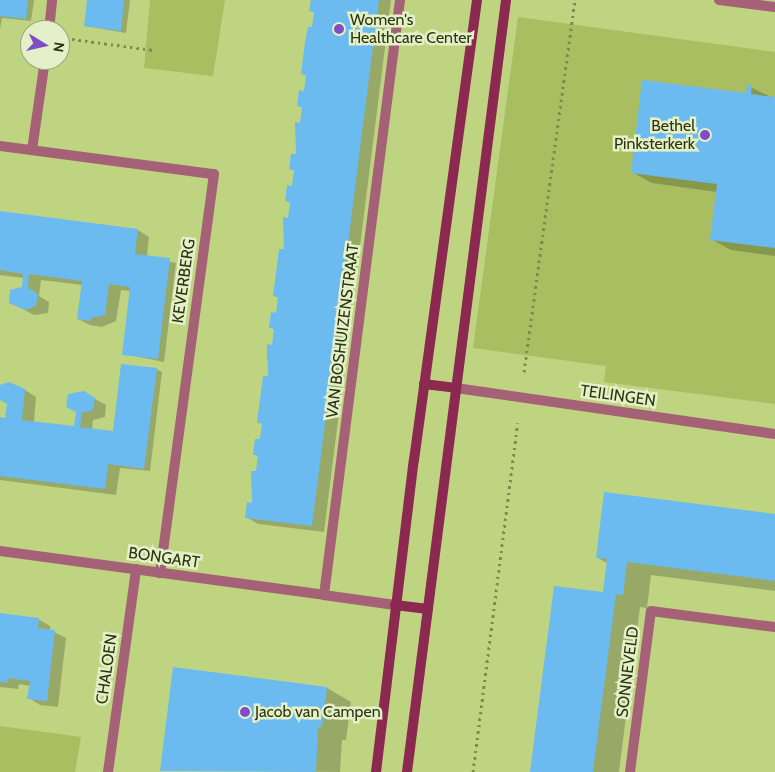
<!DOCTYPE html>
<style>
body{margin:0}
#map{position:relative;width:775px;height:772px;overflow:hidden;background:#bfd481;font-family:Cabin,sans-serif}
div>[style]{position:absolute}
[style*='--x']{left:calc(var(--x)*1px);top:calc(var(--y)*1px);width:calc(var(--w)*1px);rotate:calc(var(--a)*1deg)}
.green>*{inset:0;background:#a8be60}
.shadow>*{inset:0;background:#0003}
.building>*{inset:0;background:#6bbaf0}
.path>*{height:3px;margin-top:-1.5px;transform-origin:0;background:repeating-linear-gradient(90deg,#7c8b4e 0 2.5px,transparent 0 6.5px)}
.street>*{height:10px;margin:-5px;padding:0 5px;transform-origin:5px;border-radius:5px;background:#a56277}
.secondary>*{height:10px;margin:-5px;padding:0 5px;transform-origin:5px;border-radius:5px;background:#8c2951}
.dots>*{width:14px;height:14px;translate:-50% -50%;box-sizing:border-box;border:2px solid #e4f0c7;border-radius:50%}
span{translate:-50% -50%;white-space:nowrap;text-align:center;line-height:1.15;-webkit-text-stroke:5px #e4f0c7;paint-order:stroke}
.poi-label{font-size:16px;color:#2d3412}
.left{translate:0 -50%;text-align:left}
.right{translate:-100% -50%;text-align:right}
.street-label{font-size:16px;color:#2d3412}
.north{position:absolute;left:20px;top:20px;width:50px;height:50px;box-sizing:border-box;background:#e4f0c7;border:1px solid #9ba57f;border-radius:50%;rotate:99deg;font-size:14px;font-weight:700;line-height:20px;text-align:center;color:#2d3412}
.north::after{content:'';display:block;margin:auto;width:18px;height:22px;background:#804dc5;clip-path:polygon(50% 0,100% 100%,50% 72%,0 100%)}
</style>
<div id="map">
<div class="green">
<i style="clip-path:polygon(150px 0,225px 0,213px 76px,144px 68px)"></i>
<i style="clip-path:polygon(518px 17px,775px 52px,775px 404px,604px 382px,606px 366px,473px 348px)"></i>
<i style="clip-path:polygon(0 726px,81px 737px,75px 772px,0 772px)"></i>
</div>
<div class="shadow">
<i style="clip-path:polygon(0 0,34px 0,31px 21px,2px 18px,0 29px)"></i>
<i style="clip-path:polygon(89px 0,130px 0,126px 33px,85px 26px)"></i>
<i style="clip-path:polygon(312px 0,391px 0,324px 532px,258px 524px,246px 517px,253px 504px,259px 457px,254px 454px,261px 441px,263px 425px,259px 422px,271px 361px,267px 359px,268px 345px,273px 346px,275px 330px,270px 327px,277px 314px,279px 298px,275px 296px,285px 251px,291px 203px,287px 201px,293px 187px,295px 171px,290px 169px,297px 156px,303px 108px,298px 105px,305px 93px,307px 76px,303px 74px,315px 13px,311px 10px)"></i>
<i style="clip-path:polygon(748px 86px,775px 99px,775px 256px,731px 250px,711px 239px,717px 192px,652px 183px,632px 172px,747px 95px)"></i>
<i style="clip-path:polygon(0 212px,138px 230px,149px 237px,147px 256px,176px 263px,164px 362px,124px 354px,131px 291px,121px 290px,116px 321px,102px 327px,90px 325px,78px 319px,82px 285px,41px 280px,39px 296px,49px 302px,48px 313px,34px 315px,10px 302px,23px 288px,24px 278px,0 275px)"></i>
<i style="clip-path:polygon(156px 369px,162px 372px,150px 471px,120px 468px,116px 495px,0 480px,0 418px,6px 419px,9px 403px,0 399px,0 386px,25px 390px,36px 397px,34px 422px,75px 428px,84px 393px,106px 405px,105px 417px,93px 420px,92px 430px,113px 432px)"></i>
<i style="clip-path:polygon(775px 515px,775px 591px,651px 575px,647px 608px,640px 607px,619px 772px,532px 772px,604px 594px,607px 563px,598px 558px)"></i>
<i style="clip-path:polygon(0 614px,38px 619px,50px 626px,50px 630px,66px 638px,58px 707px,40px 705px,29px 698px,31px 686px,19px 684px,18px 689px,0 687px)"></i>
<i style="clip-path:polygon(174px 668px,327px 688px,351px 702px,346px 740px,342px 740px,340px 772px,161px 770px)"></i>
</div>
<div class="building">
<i style="clip-path:polygon(0 0,28px 0,26px 19px,0 16px)"></i>
<i style="clip-path:polygon(87px 0,124px 0,121px 31px,84px 26px)"></i>
<i style="clip-path:polygon(311px 0,379px 0,312px 526px,245px 518px,247px 502px,252px 503px,251px 471px,256px 471px,258px 455px,253px 455px,255px 439px,260px 439px,262px 423px,257px 423px,263px 376px,268px 376px,267px 344px,272px 345px,274px 328px,269px 328px,271px 312px,276px 313px,278px 297px,273px 296px,279px 249px,284px 249px,283px 217px,288px 218px,290px 202px,285px 201px,287px 185px,292px 186px,294px 170px,289px 169px,291px 154px,296px 154px,295px 122px,300px 123px,302px 107px,297px 106px,299px 90px,304px 91px,306px 75px,301px 74px,305px 42px,308px 27px,312px 27px,314px 12px,309px 11px)"></i>
<i style="clip-path:polygon(642px 80px,746px 93px,747px 85px,752px 85px,751px 94px,775px 97px,775px 248px,710px 240px,717px 184px,631px 173px)"></i>
<i style="clip-path:polygon(0 211px,138px 229px,135px 254px,170px 258px,158px 359px,122px 355px,130px 287px,109px 284px,105px 315px,91px 318px,90px 321px,77px 319px,82px 281px,29px 274px,28px 288px,38px 294px,36px 306px,25px 310px,9px 303px,10px 290px,22px 287px,23px 274px,0 270px)"></i>
<i style="clip-path:polygon(121px 364px,157px 368px,144px 469px,108px 464px,105px 489px,0 476px,0 417px,5px 418px,7px 404px,0 400px,0 385px,9px 382px,25px 389px,22px 420px,74px 426px,76px 412px,66px 407px,68px 394px,84px 391px,95px 398px,93px 410px,82px 413px,80px 427px,113px 431px)"></i>
<i style="clip-path:polygon(604px 492px,775px 514px,775px 581px,627px 562px,623px 595px,616px 594px,593px 772px,530px 772px,554px 586px,603px 592px,607px 559px,596px 558px)"></i>
<i style="clip-path:polygon(0 613px,39px 618px,38px 628px,55px 630px,47px 701px,27px 699px,30px 681px,8px 678px,7px 683px,0 682px)"></i>
<i style="clip-path:polygon(173px 667px,327px 687px,322px 727px,318px 727px,316px 772px,160px 771px)"></i>
</div>
<div class="path">
<i style="--x:72;--y:39;--w:82;--a:7.7"></i>
<i style="--x:524;--y:372;--w:375;--a:-82.2"></i>
<i style="--x:473;--y:772;--w:352;--a:-82.7"></i>
</div>
<div class="street">
<i style="--x:719;--y:0;--w:56;--a:7.1"></i>
<i style="--x:49;--y:30;--w:30;--a:-84"></i>
<i style="--x:0;--y:146;--w:216;--a:7.5"></i>
<i style="--x:214;--y:174;--w:403;--a:97.7"></i>
<i style="--x:32;--y:150;--w:91;--a:-81.8"></i>
<i style="--x:456;--y:388;--w:322;--a:8.2"></i>
<i style="--x:0;--y:551;--w:327;--a:7.7"></i>
<i style="--x:395;--y:605;--w:72;--a:-172"></i>
<i style="--x:324;--y:595;--w:600;--a:-82.72"></i>
<i style="--x:108;--y:772;--w:205;--a:-82.1"></i>
<i style="--x:630;--y:772;--w:162;--a:-82.6"></i>
<i style="--x:651;--y:611;--w:125;--a:7.4"></i>
</div>
<div class="secondary">
<i style="--x:424;--y:384;--w:32;--a:7"></i>
<i style="--x:395;--y:605;--w:33;--a:7"></i>
<i style="--x:376;--y:772;--w:314;--a:-83.1"></i>
<i style="--x:414;--y:460;--w:464;--a:-82.2"></i>
<i style="--x:407;--y:772;--w:778;--a:-82.69"></i>
</div>
<div class="dots">
<i style="left:339px;top:29px;background:#804dc5"></i>
<i style="left:705px;top:135px;background:#804dc5"></i>
<i style="left:245px;top:712px;background:#804dc5"></i>
</div>
<div class="poi-label">
<span class="left" style="left:350px;top:29px">Women's<br>Healthcare Center</span>
<span class="right" style="left:695px;top:135px">Bethel<br>Pinksterkerk</span>
<span class="left" style="left:255px;top:712px">Jacob van Campen</span>
</div>
<div class="street-label">
<span style="left:184px;top:281px;rotate:-82deg">KEVERBERG</span>
<span style="left:343px;top:331px;rotate:-83deg">VAN BOSHUIZENSTRAAT</span>
<span style="left:618px;top:396px;rotate:8deg">TEILINGEN</span>
<span style="left:164px;top:558px;rotate:8deg">BONGART</span>
<span style="left:107px;top:669px;rotate:-82deg">CHALOEN</span>
<span style="left:628px;top:672px;rotate:-83deg">SONNEVELD</span>
</div>
<div class="north">N</div>
</div>
